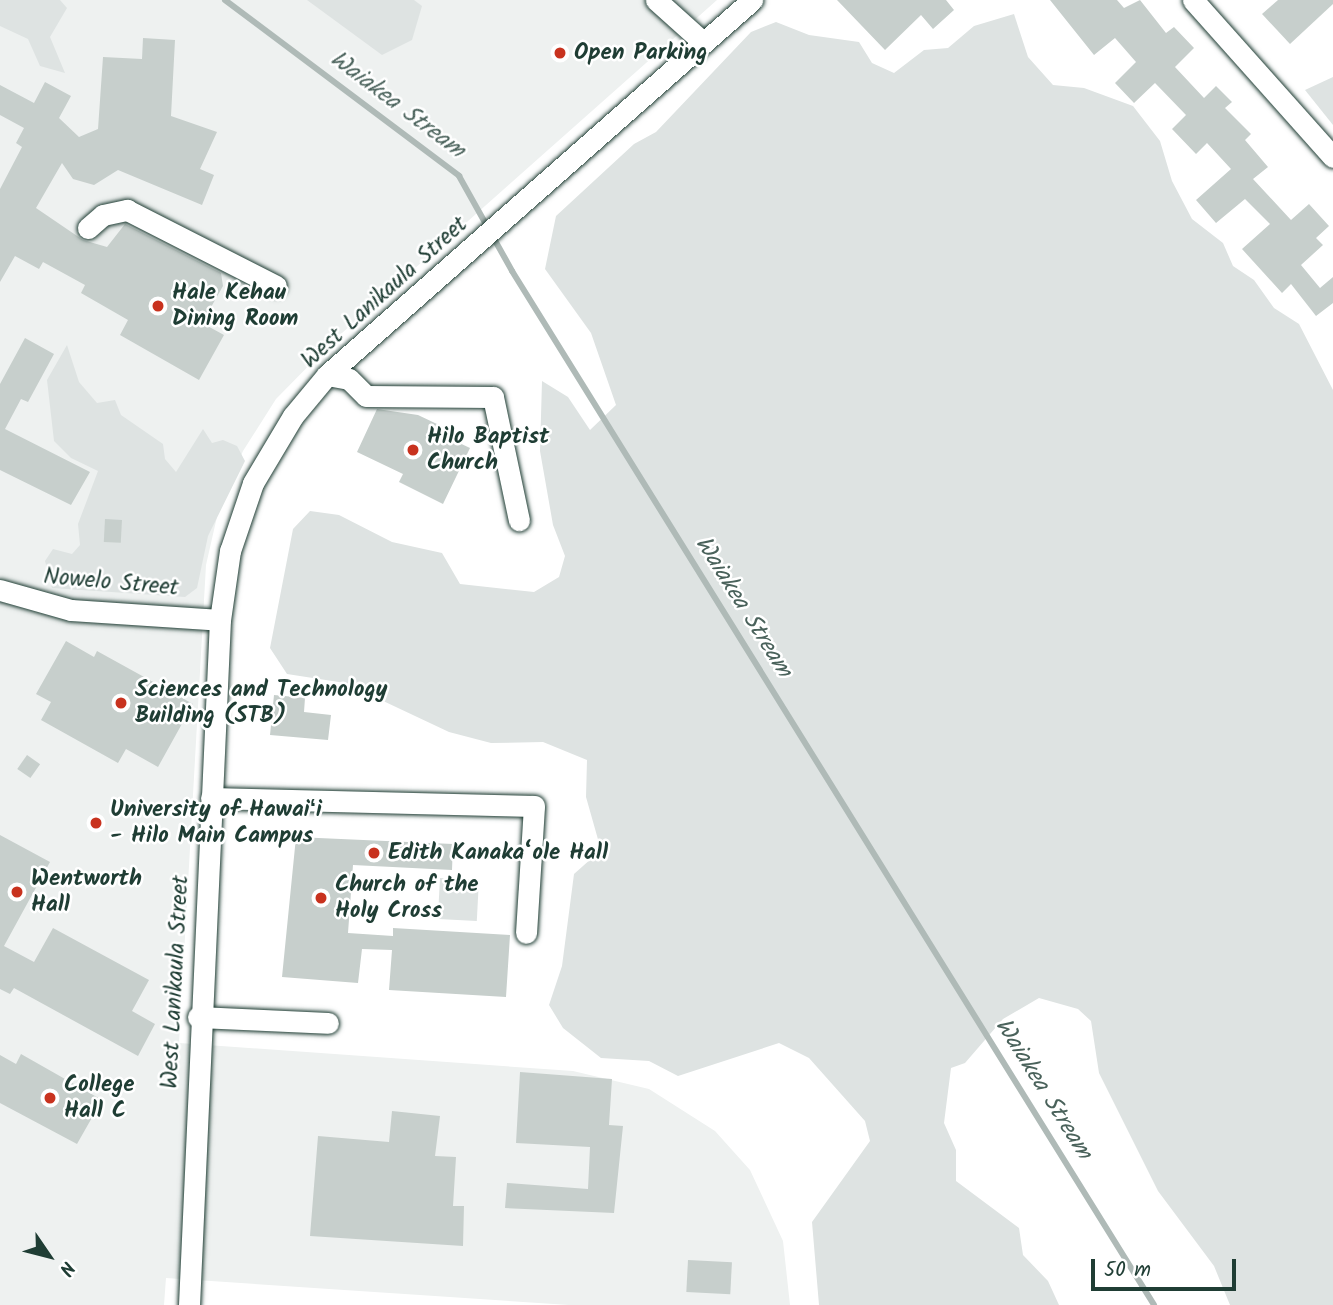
<!DOCTYPE html>
<meta charset="utf-8">
<style>
body{margin:0}
#map{position:relative;width:1333px;height:1305px;overflow:hidden;background:#fff;font-family:Kalam,sans-serif}
div>[style]{position:absolute}
[style*='--x']{left:calc(var(--x)*1px);top:calc(var(--y)*1px);width:calc(var(--w)*1px);rotate:calc(var(--a)*1deg)}
.built>*{inset:0;background:#eef1f0}
.green>*{inset:0;background:#dee3e2;transform-origin:0 0}
.stream>*{height:6px;margin:-3px;padding:0 3px;transform-origin:3px;border-radius:3px;background:#afbab7}
.building>*{inset:0;background:#c7cfcc;transform-origin:0 0}
.roads{filter:drop-shadow(0 0 2px #1f3d34) drop-shadow(0 0 2px #1f3d34)}
.minor>*{height:21px;margin:-10.5px;padding:0 10.5px;transform-origin:10.5px;border-radius:10.5px;background:#fff}
.dots>*{width:19px;height:19px;translate:-50% -50%;box-sizing:border-box;border:4px solid #fff;border-radius:50%}
span{translate:-50% -50%;white-space:nowrap;text-align:center;line-height:1.15;-webkit-text-stroke:5px #fff;paint-order:stroke}
.poi-label{font-size:23px;color:#1f3d34;font-weight:700}
.left{translate:0 -50%;text-align:left}
.street-label{font-size:23px;color:#1f3d34}
.water-label{font-size:24px;color:#4a625b;font-style:italic}
.north{position:absolute;left:14px;top:1221px;width:70px;height:70px;-webkit-text-stroke:5px #fff;paint-order:stroke;rotate:125deg;font-size:19px;font-weight:700;line-height:28px;text-align:center;color:#1f3d34}
.north::after{content:'';display:block;margin:auto;width:24px;height:32px;background:#1f3d34;clip-path:polygon(50% 0,100% 100%,50% 72%,0 100%)}
.scale{position:absolute;left:1091px;top:1259px;width:145px;height:32px;box-sizing:border-box;border:4px solid #1f3d34;border-top:0;padding-left:9px;font-size:21px;line-height:24px;white-space:nowrap;color:#1f3d34;-webkit-text-stroke:5px #fff;paint-order:stroke}
</style>
<div id="map">
<div class="built">
<i style="clip-path:polygon(0 0,717px 0,333px 341px,276px 399px,243px 451px,219px 508px,206px 565px,179px 1043px,573px 1071px,649px 1089px,715px 1131px,750px 1170px,783px 1241px,790px 1305px,569px 1305px,166px 1278px,164px 1305px,0 1305px)"></i>
</div>
<div class="green">
<i style="clip-path:polygon(0 0,60px 0,67px 8px,50px 37px,65px 73px,40px 66px,28px 39px,0 26px)"></i>
<i style="clip-path:polygon(307px 0,414px 0,422px 6px,412px 40px,382px 55px)"></i>
<i style="clip-path:polygon(1014px 14px,1028px 57px,1053px 85px,1084px 88px,1133px 106px,1160px 141px,1172px 181px,1192px 219px,1223px 243px,1233px 266px,1254px 280px,1274px 308px,1299px 324px,1333px 390px,1333px 1305px,1230px 1305px,1214px 1266px,1158px 1191px,1099px 1073px,1091px 1021px,1078px 1009px,1039px 998px,1003px 1019px,965px 1063px,951px 1068px,944px 1123px,956px 1150px,956px 1181px,1019px 1228px,1023px 1255px,1048px 1281px,1059px 1305px,819px 1305px,812px 1222px,870px 1141px,865px 1121px,809px 1058px,779px 1043px,678px 1076px,649px 1061px,601px 1058px,563px 1028px,549px 1005px,562px 966px,574px 874px,601px 850px,586px 797px,587px 760px,543px 742px,491px 743px,449px 732px,345px 683px,287px 674px,270px 648px,293px 529px,310px 511px,339px 515px,392px 542px,442px 553px,460px 584px,534px 592px,559px 577px,565px 556px,553px 525px,540px 451px,542px 381px,568px 397px,590px 430px,616px 405px,591px 333px,545px 269px,556px 216px,634px 144px,656px 132px,751px 32px,776px 22px,809px 35px,859px 42px,872px 63px,894px 73px,924px 50px,948px 48px,974px 26px)"></i>
<i style="clip-path:polygon(1333px 77px,1333px 125px,1305px 90px)"></i>
<i style="clip-path:polygon(67px 345px,79px 382px,97px 403px,115px 400px,121px 415px,163px 444px,165px 459px,176px 472px,203px 429px,212px 443px,223px 440px,237px 446px,245px 461px,208px 536px,197px 588px,185px 597px,52px 588px,45px 561px,53px 549px,72px 554px,80px 545px,78px 524px,98px 471px,71px 458px,54px 441px,47px 380px)"></i>
<i style="left:440px;top:878px;width:39px;height:41px;rotate:3deg"></i>
</div>
<div class="stream">
<i style="--x:225;--y:0;--w:293;--a:36.9"></i>
<i style="--x:459;--y:176;--w:109;--a:60.8"></i>
<i style="--x:512;--y:271;--w:1217;--a:58.16"></i>
</div>
<div class="building">
<i style="clip-path:polygon(837px 0,946px 0,954px 10px,933px 29px,921px 15px,885px 50px)"></i>
<i style="clip-path:polygon(1050px 0,1117px 0,1124px 8px,1140px 0,1166px 33px,1174px 27px,1194px 48px,1175px 67px,1204px 98px,1216px 86px,1232px 102px,1225px 108px,1251px 134px,1245px 140px,1268px 167px,1253px 179px,1291px 220px,1309px 204px,1329px 226px,1316px 238px,1323px 245px,1301px 265px,1320px 288px,1333px 277px,1333px 303px,1316px 316px,1291px 284px,1282px 293px,1242px 249px,1270px 224px,1245px 199px,1216px 223px,1196px 200px,1231px 169px,1207px 143px,1196px 154px,1172px 129px,1186px 115px,1155px 83px,1134px 103px,1115px 83px,1136px 62px,1115px 38px,1094px 55px)"></i>
<i style="clip-path:polygon(1278px 0,1333px 0,1333px 4px,1290px 44px,1262px 14px)"></i>
<i style="clip-path:polygon(143px 38px,175px 40px,171px 116px,217px 132px,200px 169px,214px 175px,202px 205px,118px 170px,94px 185px,73px 179px,62px 163px,36px 208px,83px 240px,107px 247px,125px 224px,221px 273px,223px 286px,202px 323px,224px 335px,199px 380px,120px 335px,128px 320px,81px 293px,85px 285px,43px 262px,39px 269px,15px 256px,0 282px,0 189px,22px 147px,16px 143px,24px 128px,0 115px,0 85px,34px 103px,45px 82px,71px 96px,59px 118px,79px 137px,98px 129px,103px 57px,142px 59px)"></i>
<i style="clip-path:polygon(25px 338px,54px 354px,28px 402px,21px 399px,5px 429px,90px 472px,71px 505px,0 470px,0 384px)"></i>
<i style="clip-path:polygon(377px 409px,418px 415px,456px 433px,453px 440px,470px 448px,443px 504px,399px 482px,403px 474px,357px 452px)"></i>
<i style="left:105px;top:519px;width:17px;height:23px;rotate:3deg"></i>
<i style="clip-path:polygon(66px 641px,94px 657px,97px 651px,193px 704px,158px 767px,126px 749px,118px 763px,41px 720px,51px 702px,36px 694px)"></i>
<i style="clip-path:polygon(274px 695px,305px 698px,304px 712px,331px 715px,328px 740px,270px 735px)"></i>
<i style="left:27px;top:755px;width:16px;height:17px;rotate:35deg"></i>
<i style="clip-path:polygon(0 835px,50px 862px,4px 946px,34px 962px,53px 928px,149px 980px,132px 1011px,155px 1024px,138px 1056px,14px 988px,10px 994px,0 989px)"></i>
<i style="clip-path:polygon(296px 837px,453px 844px,452px 870px,353px 865px,348px 933px,393px 936px,393px 928px,510px 935px,506px 997px,389px 990px,392px 950px,362px 949px,358px 983px,282px 977px)"></i>
<i style="clip-path:polygon(21px 1054px,102px 1100px,77px 1144px,0 1103px,0 1055px,16px 1064px)"></i>
<i style="clip-path:polygon(520px 1072px,612px 1079px,609px 1125px,623px 1126px,614px 1213px,505px 1208px,507px 1183px,588px 1189px,590px 1147px,516px 1143px)"></i>
<i style="clip-path:polygon(392px 1111px,440px 1116px,435px 1156px,456px 1157px,453px 1206px,464px 1206px,463px 1246px,310px 1236px,318px 1136px,389px 1142px)"></i>
<i style="left:688px;top:1260px;width:44px;height:32px;rotate:3deg"></i>
</div>
<div class="roads">
<div class="minor">
<i style="--x:656;--y:0;--w:64;--a:41.9"></i>
<i style="--x:1193;--y:0;--w:210;--a:48.3"></i>
<i style="--x:88;--y:228;--w:20;--a:-41"></i>
<i style="--x:103;--y:215;--w:25;--a:-12"></i>
<i style="--x:127;--y:210;--w:167;--a:27"></i>
<i style="--x:327;--y:375;--w:22;--a:10"></i>
<i style="--x:349;--y:379;--w:24;--a:45"></i>
<i style="--x:366;--y:396;--w:127;--a:0.5"></i>
<i style="--x:493;--y:397;--w:126;--a:78.1"></i>
<i style="--x:0;--y:590;--w:74;--a:15.7"></i>
<i style="--x:71;--y:610;--w:149;--a:3.8"></i>
<i style="--x:211;--y:798;--w:323;--a:1.4"></i>
<i style="--x:534;--y:806;--w:127;--a:93.6"></i>
<i style="--x:198;--y:1017;--w:130;--a:2.6"></i>
<i style="--x:189;--y:1305;--w:686;--a:-87.41"></i>
<i style="--x:220;--y:620;--w:70;--a:-81.8"></i>
<i style="--x:230;--y:551;--w:72;--a:-71.3"></i>
<i style="--x:253;--y:483;--w:78;--a:-59.2"></i>
<i style="--x:293;--y:416;--w:53;--a:-50.3"></i>
<i style="--x:327;--y:375;--w:567;--a:-41.42"></i>
</div>
</div>
<div class="dots">
<i style="left:560px;top:53px;background:#c8321e"></i>
<i style="left:158px;top:306px;background:#c8321e"></i>
<i style="left:413px;top:450px;background:#c8321e"></i>
<i style="left:121px;top:703px;background:#c8321e"></i>
<i style="left:96px;top:823px;background:#c8321e"></i>
<i style="left:374px;top:853px;background:#c8321e"></i>
<i style="left:17px;top:892px;background:#c8321e"></i>
<i style="left:321px;top:898px;background:#c8321e"></i>
<i style="left:50px;top:1098px;background:#c8321e"></i>
</div>
<div class="poi-label">
<span class="left" style="left:574px;top:53px">Open Parking</span>
<span class="left" style="left:172px;top:306px">Hale Kehau<br>Dining Room</span>
<span class="left" style="left:427px;top:450px">Hilo Baptist<br>Church</span>
<span class="left" style="left:135px;top:703px">Sciences and Technology<br>Building (STB)</span>
<span class="left" style="left:110px;top:823px">University of Hawaiʻi<br>- Hilo Main Campus</span>
<span class="left" style="left:388px;top:853px">Edith Kanaka‘ole Hall</span>
<span class="left" style="left:31px;top:892px">Wentworth<br>Hall</span>
<span class="left" style="left:335px;top:898px">Church of the<br>Holy Cross</span>
<span class="left" style="left:64px;top:1098px">College<br>Hall C</span>
</div>
<div class="street-label">
<span style="left:385px;top:293px;rotate:-42deg">West Lanikaula Street</span>
<span style="left:111px;top:583px;rotate:5deg">Nowelo Street</span>
<span style="left:176px;top:982px;rotate:-87deg">West Lanikaula Street</span>
</div>
<div class="water-label">
<span style="left:397px;top:105px;rotate:37deg">Waiakea Stream</span>
<span style="left:743px;top:607px;rotate:58deg">Waiakea Stream</span>
<span style="left:1043px;top:1089px;rotate:58deg">Waiakea Stream</span>
</div>
<div class="north">N</div>
<div class="scale">50 m</div>
</div>
